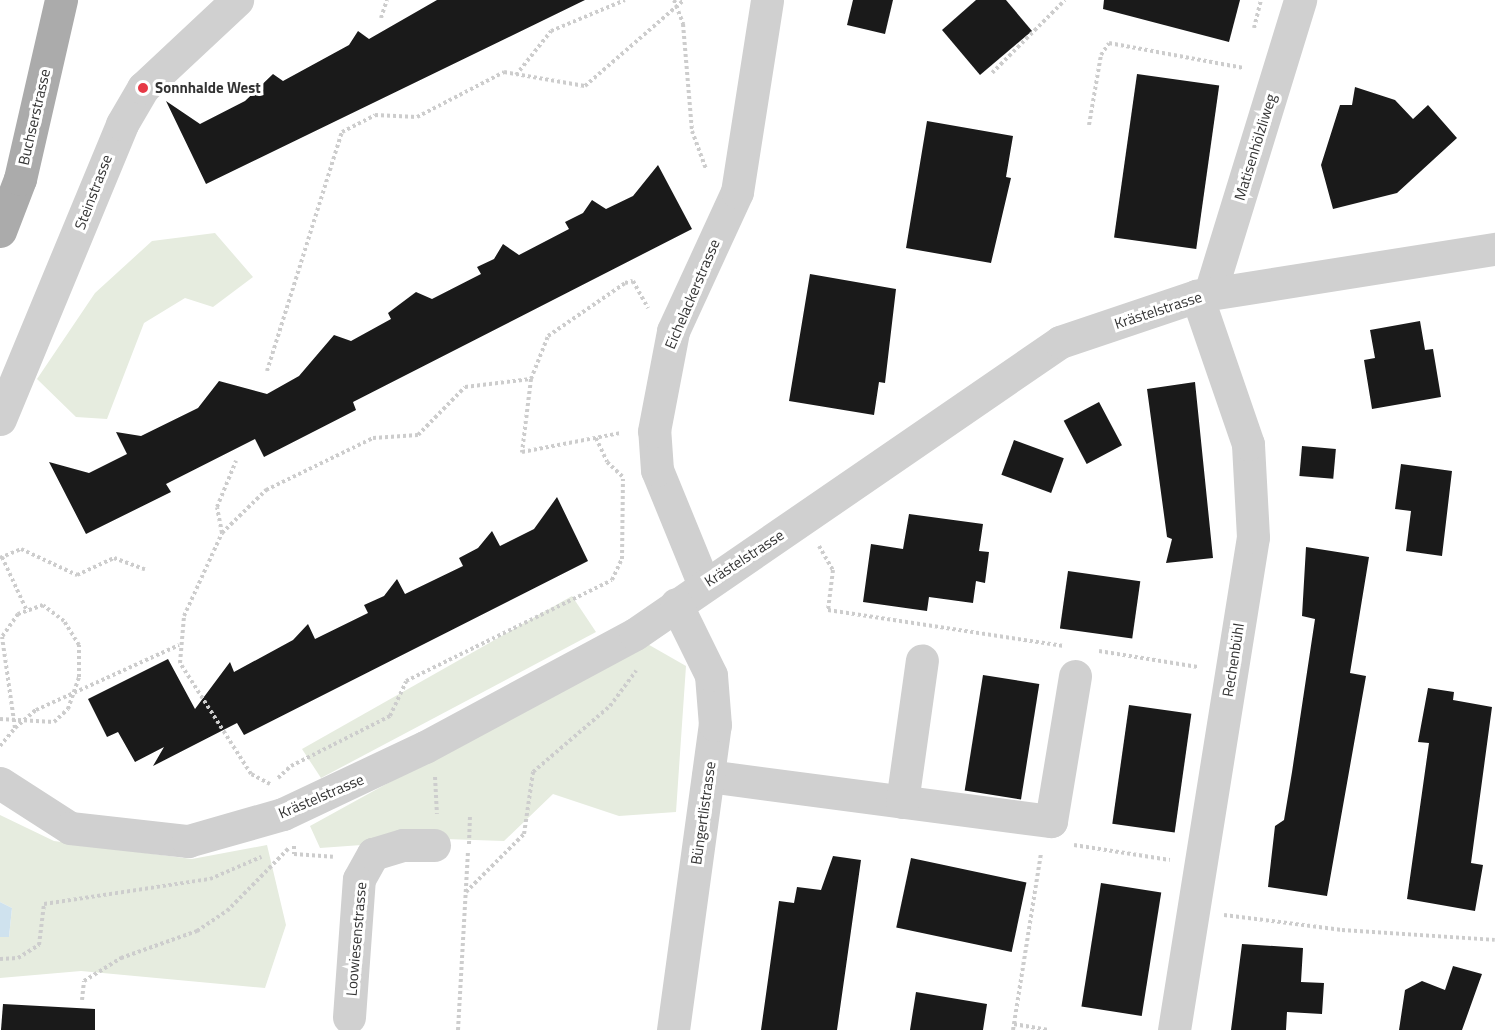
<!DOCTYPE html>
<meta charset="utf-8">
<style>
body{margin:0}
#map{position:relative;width:1495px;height:1030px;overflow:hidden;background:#fff;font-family:"Titillium Web",sans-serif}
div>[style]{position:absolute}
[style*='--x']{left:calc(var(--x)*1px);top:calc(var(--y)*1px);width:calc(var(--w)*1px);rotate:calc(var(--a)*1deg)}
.green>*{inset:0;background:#e6ecdf}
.water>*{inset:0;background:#cfe2ee}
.building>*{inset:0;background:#1a1a1a;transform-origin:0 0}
.path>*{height:4px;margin-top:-2px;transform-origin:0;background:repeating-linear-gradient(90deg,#cdcdcd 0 3px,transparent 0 6px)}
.minor>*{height:33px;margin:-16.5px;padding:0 16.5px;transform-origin:16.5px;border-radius:16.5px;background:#d0d0d0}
.major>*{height:33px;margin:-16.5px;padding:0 16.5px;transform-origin:16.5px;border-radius:16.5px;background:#ababab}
.path-bridge>*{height:4px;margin-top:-2px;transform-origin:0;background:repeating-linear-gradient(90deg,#cdcdcd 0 3px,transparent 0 6px)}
.dots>*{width:16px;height:16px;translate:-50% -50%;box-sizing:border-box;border:3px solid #fff;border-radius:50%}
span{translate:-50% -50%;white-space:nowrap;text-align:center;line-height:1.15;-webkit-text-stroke:6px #fff;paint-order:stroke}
.poi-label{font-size:15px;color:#333;font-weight:700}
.left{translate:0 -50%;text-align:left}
.street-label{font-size:15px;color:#333}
</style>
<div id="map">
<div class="green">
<i style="clip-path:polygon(215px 233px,253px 277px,213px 307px,185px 298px,144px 323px,107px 419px,76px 417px,37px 379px,95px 293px,152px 241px)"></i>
<i style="clip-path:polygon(572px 596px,596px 632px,321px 778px,302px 749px)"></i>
<i style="clip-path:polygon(644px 642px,686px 666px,676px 812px,619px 816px,553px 794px,504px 841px,445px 839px,320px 848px,310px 826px)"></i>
<i style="clip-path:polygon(0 815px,54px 841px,192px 859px,267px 845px,286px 925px,265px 988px,81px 971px,0 978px,0 937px,9px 937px,12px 908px,0 902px)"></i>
</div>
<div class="water">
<i style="clip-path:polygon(0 902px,12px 908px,9px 937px,0 937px)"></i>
</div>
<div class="building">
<i style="clip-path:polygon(437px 0,585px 0,206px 184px,166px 101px,200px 124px,245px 101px,273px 74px,283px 81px,349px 45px,358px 31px,369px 39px)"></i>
<i style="clip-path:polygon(853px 0,893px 0,885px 34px,847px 25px)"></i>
<i style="clip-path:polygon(976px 0,1006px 0,1032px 31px,980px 75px,942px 30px)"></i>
<i style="clip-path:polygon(1104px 0,1240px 0,1229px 42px,1103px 9px)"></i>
<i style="left:1137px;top:74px;width:83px;height:165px;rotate:8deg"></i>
<i style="clip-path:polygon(1355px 87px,1395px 100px,1413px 119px,1428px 105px,1457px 138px,1397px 193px,1333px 209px,1321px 165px,1340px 105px,1352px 105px)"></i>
<i style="clip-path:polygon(927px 121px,1013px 136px,1006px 177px,1011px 178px,991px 263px,906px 248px)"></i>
<i style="clip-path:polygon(658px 165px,692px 229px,353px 402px,356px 410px,264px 457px,255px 439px,166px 484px,171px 492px,86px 534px,49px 462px,89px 473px,127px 454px,116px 432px,141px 436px,198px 408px,219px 381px,267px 394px,299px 376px,334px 335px,351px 341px,391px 319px,388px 313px,416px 292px,432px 299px,481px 274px,477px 267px,494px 259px,503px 244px,519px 255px,569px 229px,565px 222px,583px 213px,592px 200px,606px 209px,633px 196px)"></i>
<i style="clip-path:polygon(810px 274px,896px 289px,885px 383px,879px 382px,874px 415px,789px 401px)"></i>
<i style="clip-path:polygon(1420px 321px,1425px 350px,1433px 349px,1441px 397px,1372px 409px,1364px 360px,1375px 358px,1370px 330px)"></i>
<i style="clip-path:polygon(1195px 382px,1213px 558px,1166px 563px,1172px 539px,1167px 537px,1147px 389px)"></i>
<i style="left:1099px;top:402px;width:49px;height:40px;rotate:62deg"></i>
<i style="left:1014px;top:440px;width:53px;height:37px;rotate:20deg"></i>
<i style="left:1302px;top:446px;width:34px;height:30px;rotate:5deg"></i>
<i style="clip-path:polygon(1401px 464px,1452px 471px,1442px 556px,1406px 551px,1411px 511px,1395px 509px)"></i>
<i style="clip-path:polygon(557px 497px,588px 561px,244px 735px,237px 723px,153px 766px,164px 747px,135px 762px,118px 732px,107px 737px,88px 699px,168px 659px,195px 709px,230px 662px,234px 672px,293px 640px,308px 624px,315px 639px,368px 613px,364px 605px,384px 596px,397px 579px,405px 594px,463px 566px,459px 558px,478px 548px,492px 531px,500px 546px,534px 529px)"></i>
<i style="clip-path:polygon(909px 514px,983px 524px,979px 551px,989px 552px,985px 583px,976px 581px,973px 603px,929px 597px,927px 611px,863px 602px,871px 544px,903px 549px)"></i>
<i style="clip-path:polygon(1306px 547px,1369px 557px,1350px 673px,1366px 676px,1327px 896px,1268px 887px,1275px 826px,1284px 820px,1292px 772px,1315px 619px,1302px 616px)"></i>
<i style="left:1068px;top:571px;width:73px;height:58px;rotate:8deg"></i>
<i style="left:983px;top:675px;width:57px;height:117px;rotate:9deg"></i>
<i style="clip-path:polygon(1428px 688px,1454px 692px,1453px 700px,1492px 707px,1471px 863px,1483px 865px,1475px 911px,1407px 899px,1429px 743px,1418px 742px)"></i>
<i style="left:1129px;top:705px;width:63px;height:120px;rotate:8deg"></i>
<i style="clip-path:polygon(833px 856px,861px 860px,837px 1030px,761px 1030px,779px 901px,794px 903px,797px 887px,821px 890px)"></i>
<i style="left:911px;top:858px;width:118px;height:71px;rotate:12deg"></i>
<i style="left:1101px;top:883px;width:61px;height:125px;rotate:9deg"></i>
<i style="clip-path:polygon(1242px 944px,1303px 948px,1301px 982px,1324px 983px,1322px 1014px,1287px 1012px,1286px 1030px,1231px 1030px)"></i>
<i style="clip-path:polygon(1453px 966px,1482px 974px,1462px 1030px,1399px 1030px,1405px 990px,1422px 981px,1445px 990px)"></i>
<i style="clip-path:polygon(916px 992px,987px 1004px,983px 1030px,910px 1030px)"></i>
<i style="clip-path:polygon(3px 1004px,95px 1009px,95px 1030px,1px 1030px)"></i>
</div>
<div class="path">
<i style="--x:674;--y:0;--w:26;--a:69"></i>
<i style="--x:683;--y:24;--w:107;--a:85.2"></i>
<i style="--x:692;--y:131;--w:40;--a:69.8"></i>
<i style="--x:381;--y:18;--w:19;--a:-72"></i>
<i style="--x:1254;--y:28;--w:29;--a:-76"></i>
<i style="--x:992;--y:73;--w:103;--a:-45"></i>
<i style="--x:516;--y:75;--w:56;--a:-51.5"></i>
<i style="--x:551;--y:31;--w:80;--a:-22.7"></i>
<i style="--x:1089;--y:125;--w:71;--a:-80.3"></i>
<i style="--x:1101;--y:55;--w:14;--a:-56"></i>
<i style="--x:1109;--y:43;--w:137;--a:10.5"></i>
<i style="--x:267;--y:371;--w:250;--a:-72.6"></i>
<i style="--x:342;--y:132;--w:37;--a:-27"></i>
<i style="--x:375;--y:115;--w:42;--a:2.7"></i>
<i style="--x:417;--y:117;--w:98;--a:-27.3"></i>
<i style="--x:504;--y:72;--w:82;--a:9.8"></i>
<i style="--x:585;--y:86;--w:131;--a:-41"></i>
<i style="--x:531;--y:379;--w:46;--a:-68.4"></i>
<i style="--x:548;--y:336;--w:93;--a:-34.5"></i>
<i style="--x:625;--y:283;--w:8;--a:-14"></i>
<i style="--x:633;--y:281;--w:31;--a:61"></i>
<i style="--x:596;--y:438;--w:26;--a:65"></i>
<i style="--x:607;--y:462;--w:22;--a:43"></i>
<i style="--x:222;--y:533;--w:26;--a:-101"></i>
<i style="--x:217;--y:507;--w:50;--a:-67.6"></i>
<i style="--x:819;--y:546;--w:28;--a:60"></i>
<i style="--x:833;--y:570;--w:40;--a:97.1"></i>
<i style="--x:828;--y:610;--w:237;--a:8.7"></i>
<i style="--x:2;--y:557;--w:60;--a:65.2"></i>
<i style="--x:0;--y:558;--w:23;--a:-23"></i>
<i style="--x:21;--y:549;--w:62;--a:24.9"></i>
<i style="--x:77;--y:575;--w:41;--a:-24.7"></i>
<i style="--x:114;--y:558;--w:33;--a:20"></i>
<i style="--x:1099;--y:651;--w:100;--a:9.2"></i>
<i style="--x:0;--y:719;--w:54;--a:3.2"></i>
<i style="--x:54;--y:722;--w:19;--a:-43"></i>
<i style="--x:68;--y:709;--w:34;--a:-71"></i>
<i style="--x:79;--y:677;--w:32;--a:-90"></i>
<i style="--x:79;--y:645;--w:28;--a:-122"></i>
<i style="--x:64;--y:621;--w:26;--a:-143"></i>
<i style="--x:43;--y:605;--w:27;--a:160"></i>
<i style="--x:18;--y:614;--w:28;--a:125"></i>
<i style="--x:435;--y:777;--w:37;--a:87"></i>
<i style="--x:278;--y:778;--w:18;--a:-43"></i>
<i style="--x:291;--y:766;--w:111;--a:-26.8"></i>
<i style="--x:390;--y:716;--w:38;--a:-65"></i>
<i style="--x:406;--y:681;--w:229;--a:-26.1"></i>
<i style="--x:612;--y:580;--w:23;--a:-65"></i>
<i style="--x:622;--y:559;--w:80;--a:-89.3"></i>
<i style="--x:270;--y:784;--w:21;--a:-152"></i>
<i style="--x:251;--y:774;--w:132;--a:-122.6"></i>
<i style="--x:180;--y:663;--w:47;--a:-85.1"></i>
<i style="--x:184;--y:616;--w:91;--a:-65.4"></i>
<i style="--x:222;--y:533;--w:62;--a:-44.3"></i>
<i style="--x:266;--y:490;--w:119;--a:-25.9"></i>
<i style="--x:373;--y:438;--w:45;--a:-3.8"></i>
<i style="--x:418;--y:435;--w:67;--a:-45.6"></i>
<i style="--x:465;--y:387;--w:66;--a:-6.9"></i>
<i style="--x:531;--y:379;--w:74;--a:97"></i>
<i style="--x:522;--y:452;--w:101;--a:-10.9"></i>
<i style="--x:469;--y:844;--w:28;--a:-88"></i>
<i style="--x:1074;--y:845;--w:97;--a:8.9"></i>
<i style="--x:294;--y:846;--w:8;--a:90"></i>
<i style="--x:294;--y:854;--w:39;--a:4"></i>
<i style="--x:466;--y:892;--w:82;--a:-45"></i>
<i style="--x:524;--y:834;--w:63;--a:-81.7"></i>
<i style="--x:533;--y:772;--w:101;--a:-40.6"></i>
<i style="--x:610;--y:706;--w:44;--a:-53.4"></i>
<i style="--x:1224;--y:915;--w:119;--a:7.2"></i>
<i style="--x:1342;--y:930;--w:153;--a:3.7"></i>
<i style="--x:0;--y:959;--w:18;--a:-3"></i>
<i style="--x:18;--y:958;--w:25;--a:-32"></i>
<i style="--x:39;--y:945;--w:41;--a:-83"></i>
<i style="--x:44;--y:904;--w:168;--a:-8.6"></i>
<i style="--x:210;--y:879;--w:56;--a:-23.3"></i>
<i style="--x:82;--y:1000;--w:19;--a:-84"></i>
<i style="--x:84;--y:981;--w:44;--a:-31.9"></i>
<i style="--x:121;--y:958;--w:81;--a:-19.6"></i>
<i style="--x:197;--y:931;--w:36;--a:-34"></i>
<i style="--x:227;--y:911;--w:88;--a:-45.5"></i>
<i style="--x:1014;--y:1024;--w:35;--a:10"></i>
<i style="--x:458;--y:1030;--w:179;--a:-86.8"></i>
<i style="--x:1013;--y:1030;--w:179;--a:-81"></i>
</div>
<div class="minor">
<i style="--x:1210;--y:293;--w:307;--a:-72.9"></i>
<i style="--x:0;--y:419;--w:319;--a:-67.5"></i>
<i style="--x:122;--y:124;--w:42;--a:-59.7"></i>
<i style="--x:143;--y:88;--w:129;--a:-43.1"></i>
<i style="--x:704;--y:585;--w:124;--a:-112.2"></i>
<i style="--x:657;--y:470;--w:39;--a:-94"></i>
<i style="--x:654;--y:431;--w:102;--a:-79.2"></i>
<i style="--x:673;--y:331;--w:153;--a:-65.3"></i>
<i style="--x:737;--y:192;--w:194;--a:-81.1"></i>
<i style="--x:708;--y:776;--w:346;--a:7.5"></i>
<i style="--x:1051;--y:821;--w:147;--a:-80.6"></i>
<i style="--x:0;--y:783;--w:83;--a:32.7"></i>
<i style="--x:70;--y:828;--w:119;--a:6.3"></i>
<i style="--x:188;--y:841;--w:99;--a:-15.9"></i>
<i style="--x:283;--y:814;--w:157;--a:-25.3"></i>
<i style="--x:425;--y:747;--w:238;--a:-28.3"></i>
<i style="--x:635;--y:634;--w:516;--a:-34.49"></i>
<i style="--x:1060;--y:342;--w:145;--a:-18.6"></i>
<i style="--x:1197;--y:296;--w:302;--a:-9"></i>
<i style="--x:902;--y:802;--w:143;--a:-82"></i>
<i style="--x:349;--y:1017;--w:138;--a:-85.9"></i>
<i style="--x:359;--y:879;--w:29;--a:-61"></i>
<i style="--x:373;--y:854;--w:31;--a:-17"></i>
<i style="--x:403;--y:845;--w:31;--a:0"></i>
<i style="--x:673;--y:1030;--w:308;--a:-82.2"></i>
<i style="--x:715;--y:725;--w:50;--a:-94.6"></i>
<i style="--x:711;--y:675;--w:79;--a:-116.2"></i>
<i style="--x:1174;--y:1030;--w:499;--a:-80.9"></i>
<i style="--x:1253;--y:537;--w:93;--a:-93.1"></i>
<i style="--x:1248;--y:444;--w:157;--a:-109"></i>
</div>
<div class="major">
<i style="--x:0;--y:231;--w:56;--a:-69"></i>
<i style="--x:20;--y:179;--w:184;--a:-77.1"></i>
</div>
<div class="path-bridge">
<i style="--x:15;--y:728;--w:28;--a:-41"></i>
<i style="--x:36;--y:710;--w:157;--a:-24.4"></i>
<i style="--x:0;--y:746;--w:23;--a:-50"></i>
<i style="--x:15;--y:728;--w:92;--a:-98.1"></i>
</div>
<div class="dots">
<i style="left:143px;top:88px;background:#e63946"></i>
</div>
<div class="poi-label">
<span class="left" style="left:155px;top:88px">Sonnhalde West</span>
</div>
<div class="street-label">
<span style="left:34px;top:117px;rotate:-77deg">Buchserstrasse</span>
<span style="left:1255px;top:147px;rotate:-73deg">Matisenhölzliweg</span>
<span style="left:93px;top:192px;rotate:-69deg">Steinstrasse</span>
<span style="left:692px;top:294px;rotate:-67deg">Eichelackerstrasse</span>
<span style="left:1158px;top:310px;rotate:-18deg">Krästelstrasse</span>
<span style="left:744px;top:558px;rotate:-33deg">Krästelstrasse</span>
<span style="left:1233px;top:660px;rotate:-81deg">Rechenbühl</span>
<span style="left:321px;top:796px;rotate:-23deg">Krästelstrasse</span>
<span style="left:703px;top:813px;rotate:-82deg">Büngertlistrasse</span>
<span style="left:356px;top:939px;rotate:-85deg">Loowiesenstrasse</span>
</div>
</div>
